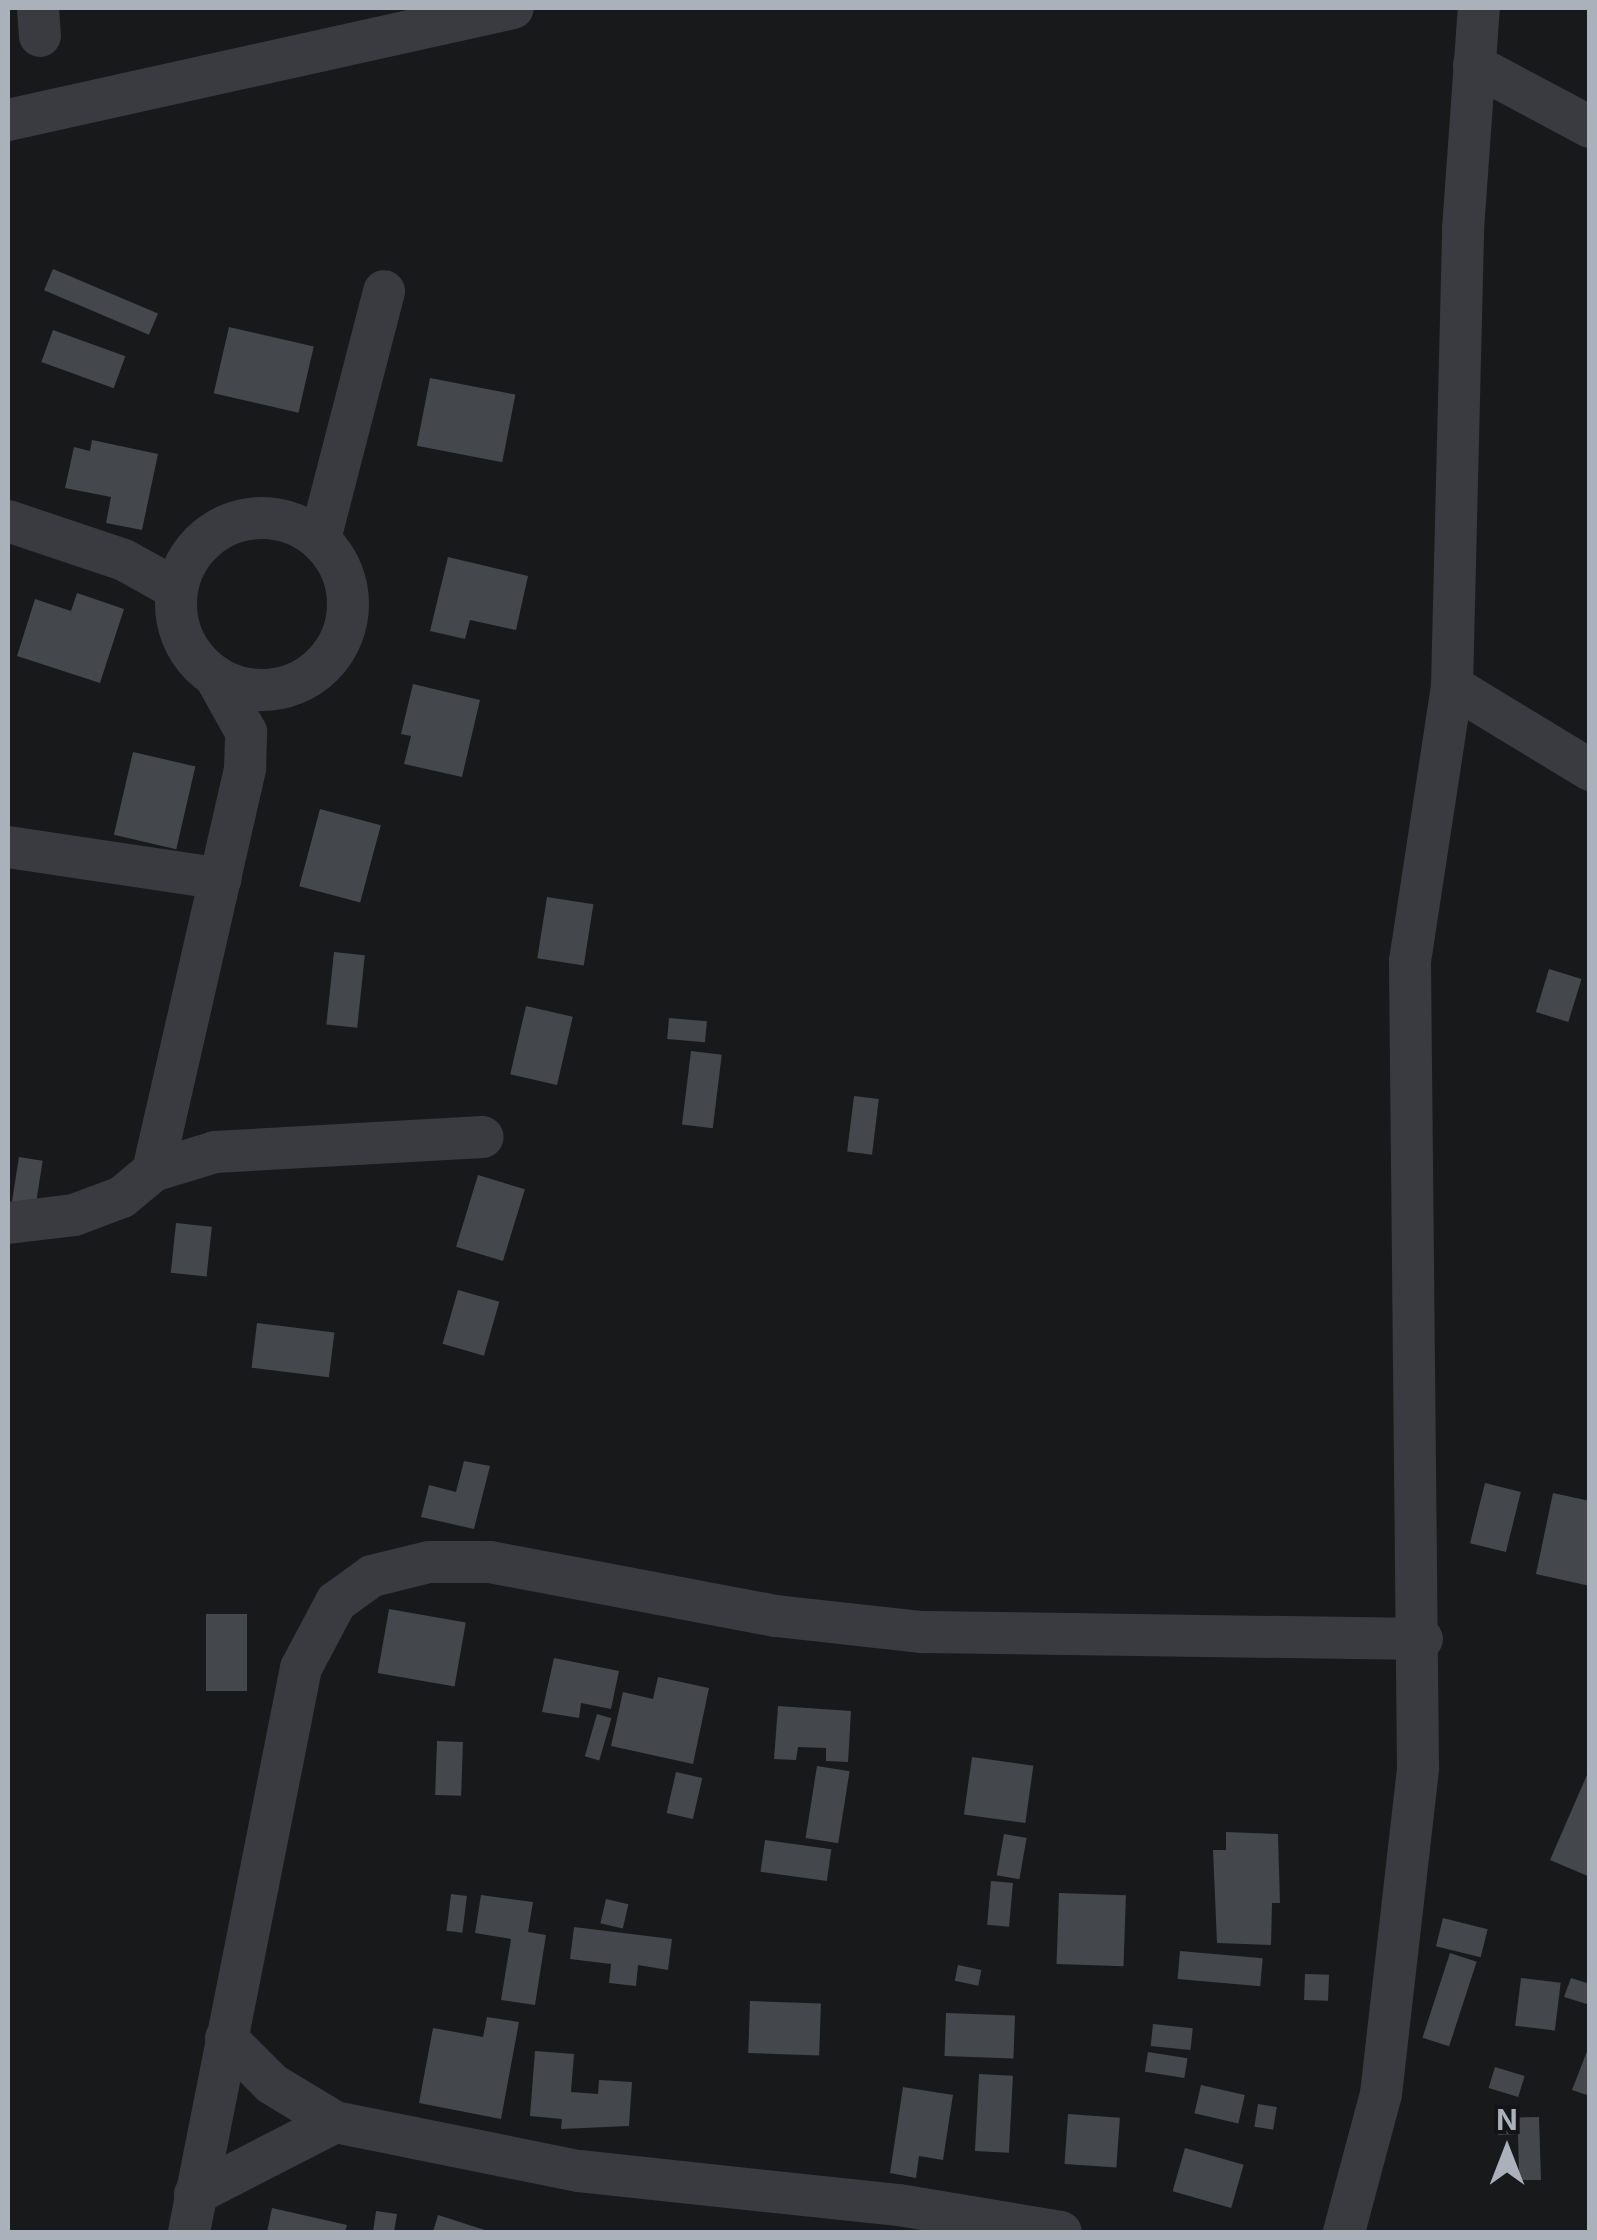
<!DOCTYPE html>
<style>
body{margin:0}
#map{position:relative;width:1597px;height:2240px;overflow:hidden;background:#18191b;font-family:Inter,sans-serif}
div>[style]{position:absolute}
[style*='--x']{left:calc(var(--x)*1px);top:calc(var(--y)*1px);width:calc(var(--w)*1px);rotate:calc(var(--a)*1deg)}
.building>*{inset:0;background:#44474b;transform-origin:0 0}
.minor>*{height:42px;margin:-21px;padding:0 21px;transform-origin:21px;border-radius:21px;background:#393b40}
.minor>.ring{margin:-21px;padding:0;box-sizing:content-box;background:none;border:42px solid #393b40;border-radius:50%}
span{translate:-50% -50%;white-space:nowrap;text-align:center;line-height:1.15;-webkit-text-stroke:10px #131416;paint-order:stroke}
.frame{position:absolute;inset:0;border:10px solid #aab1bb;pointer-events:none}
.north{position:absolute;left:1457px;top:2100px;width:100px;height:100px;-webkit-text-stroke:8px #131416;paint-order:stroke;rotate:0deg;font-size:28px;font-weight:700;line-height:40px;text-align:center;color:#aab1bb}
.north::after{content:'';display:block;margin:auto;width:35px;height:45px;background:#aab1bb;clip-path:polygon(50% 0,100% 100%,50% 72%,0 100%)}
</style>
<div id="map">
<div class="building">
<i style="left:53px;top:269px;width:114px;height:23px;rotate:23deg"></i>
<i style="left:229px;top:327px;width:87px;height:68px;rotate:13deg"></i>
<i style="left:53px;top:330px;width:77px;height:34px;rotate:20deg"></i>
<i style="left:430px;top:378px;width:87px;height:69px;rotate:11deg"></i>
<i style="clip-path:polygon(92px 440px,158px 454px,142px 530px,106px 523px,111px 497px,65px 488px,74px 447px,90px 451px)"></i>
<i style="clip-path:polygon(448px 557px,528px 576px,516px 630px,470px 620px,465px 639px,430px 631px)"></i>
<i style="clip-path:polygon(77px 593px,124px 609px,100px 683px,17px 656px,35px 599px,71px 611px)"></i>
<i style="clip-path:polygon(413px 684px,480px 700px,462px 777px,404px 764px,411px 736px,401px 734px)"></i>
<i style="left:133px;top:752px;width:64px;height:85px;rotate:13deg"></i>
<i style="left:320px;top:809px;width:63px;height:80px;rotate:15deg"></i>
<i style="left:547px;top:897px;width:47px;height:62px;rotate:9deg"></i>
<i style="left:334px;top:952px;width:31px;height:73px;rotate:6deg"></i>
<i style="left:1549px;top:969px;width:34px;height:45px;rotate:17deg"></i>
<i style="left:526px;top:1006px;width:48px;height:70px;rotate:13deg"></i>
<i style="left:669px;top:1018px;width:38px;height:21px;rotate:5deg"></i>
<i style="left:691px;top:1051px;width:31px;height:74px;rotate:7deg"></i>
<i style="left:854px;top:1096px;width:25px;height:56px;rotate:7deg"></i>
<i style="left:19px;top:1157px;width:24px;height:46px;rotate:9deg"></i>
<i style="left:478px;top:1175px;width:49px;height:75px;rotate:17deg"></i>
<i style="left:176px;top:1223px;width:36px;height:50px;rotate:6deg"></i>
<i style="left:458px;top:1290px;width:43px;height:56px;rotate:16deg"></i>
<i style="left:257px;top:1323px;width:78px;height:45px;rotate:7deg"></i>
<i style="clip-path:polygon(464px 1461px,490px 1466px,474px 1529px,421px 1517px,429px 1485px,456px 1492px)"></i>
<i style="left:1485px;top:1483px;width:37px;height:62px;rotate:14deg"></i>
<i style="clip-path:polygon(1553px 1493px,1590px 1501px,1590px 1586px,1536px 1574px)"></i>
<i style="left:389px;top:1609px;width:78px;height:65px;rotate:10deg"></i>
<i style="left:206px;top:1614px;width:41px;height:77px"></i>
<i style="clip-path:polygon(554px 1658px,619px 1671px,611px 1709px,581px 1703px,579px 1718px,542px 1712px)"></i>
<i style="clip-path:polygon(658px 1677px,709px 1688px,693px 1764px,611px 1746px,623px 1692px,653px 1699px)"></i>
<i style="clip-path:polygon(778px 1706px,851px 1711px,848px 1762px,826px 1761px,826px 1748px,798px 1747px,796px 1760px,774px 1759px)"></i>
<i style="left:597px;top:1714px;width:15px;height:44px;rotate:16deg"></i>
<i style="left:437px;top:1741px;width:26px;height:54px;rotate:2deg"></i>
<i style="left:972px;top:1757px;width:62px;height:58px;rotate:8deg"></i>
<i style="left:817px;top:1766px;width:33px;height:73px;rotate:9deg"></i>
<i style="clip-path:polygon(1590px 1768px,1590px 1877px,1550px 1860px)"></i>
<i style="left:676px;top:1772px;width:27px;height:42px;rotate:13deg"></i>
<i style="clip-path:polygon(1226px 1832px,1278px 1834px,1280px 1903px,1272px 1903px,1271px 1945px,1217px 1943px,1213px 1850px,1226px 1850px)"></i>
<i style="left:1004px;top:1834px;width:23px;height:42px;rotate:10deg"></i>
<i style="left:765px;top:1840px;width:67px;height:32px;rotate:8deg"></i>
<i style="left:991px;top:1881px;width:22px;height:44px;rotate:5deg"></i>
<i style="left:1059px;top:1893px;width:67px;height:71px;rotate:2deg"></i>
<i style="left:451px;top:1894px;width:16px;height:37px;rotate:7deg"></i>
<i style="clip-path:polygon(481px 1895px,533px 1902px,528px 1932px,546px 1935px,535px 2005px,501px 2000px,511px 1939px,475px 1933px)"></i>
<i style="left:606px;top:1899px;width:23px;height:25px;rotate:13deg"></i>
<i style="left:1443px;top:1918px;width:46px;height:29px;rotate:14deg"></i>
<i style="clip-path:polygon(574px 1927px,672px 1939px,668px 1970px,638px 1965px,636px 1986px,609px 1983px,611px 1964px,570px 1959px)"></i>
<i style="left:1180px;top:1951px;width:83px;height:28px;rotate:5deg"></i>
<i style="left:1450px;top:1953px;width:28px;height:89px;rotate:18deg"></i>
<i style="left:958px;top:1965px;width:24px;height:16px;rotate:12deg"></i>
<i style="left:1305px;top:1974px;width:24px;height:26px;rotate:2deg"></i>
<i style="left:1521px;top:1978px;width:40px;height:48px;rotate:7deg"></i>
<i style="clip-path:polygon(1571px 1978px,1590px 1984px,1590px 2005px,1564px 1997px)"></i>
<i style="left:750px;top:2001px;width:71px;height:52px;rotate:2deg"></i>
<i style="left:946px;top:2013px;width:69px;height:43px;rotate:2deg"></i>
<i style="clip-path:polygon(487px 2017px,519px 2022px,501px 2119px,419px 2103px,433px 2028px,483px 2037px)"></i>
<i style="left:1153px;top:2024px;width:40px;height:22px;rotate:6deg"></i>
<i style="clip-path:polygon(1589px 2046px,1590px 2046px,1590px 2096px,1572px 2090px)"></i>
<i style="clip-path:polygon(535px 2051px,574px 2054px,571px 2092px,598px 2094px,599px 2080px,632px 2082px,629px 2126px,561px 2129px,562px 2119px,530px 2116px)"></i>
<i style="left:1148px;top:2052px;width:40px;height:20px;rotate:9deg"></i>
<i style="left:1495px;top:2067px;width:31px;height:22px;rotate:17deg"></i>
<i style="left:979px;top:2074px;width:34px;height:77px;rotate:3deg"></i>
<i style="left:1201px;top:2085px;width:45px;height:29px;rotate:13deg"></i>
<i style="clip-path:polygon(903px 2087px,953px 2095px,943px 2160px,919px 2156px,916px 2178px,890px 2173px)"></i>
<i style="left:1258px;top:2104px;width:19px;height:23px;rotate:9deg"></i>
<i style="left:1068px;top:2114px;width:52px;height:50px;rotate:4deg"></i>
<i style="clip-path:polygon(1539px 2117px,1541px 2180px,1519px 2180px,1518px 2134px,1498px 2135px,1498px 2118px)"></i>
<i style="left:1185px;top:2148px;width:61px;height:45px;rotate:16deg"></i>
<i style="clip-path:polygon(272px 2208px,347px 2225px,345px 2232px,267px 2232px)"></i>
<i style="clip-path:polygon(376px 2211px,397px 2214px,394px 2232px,373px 2232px)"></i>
<i style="clip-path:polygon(438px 2215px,491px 2232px,433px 2232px)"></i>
</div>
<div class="minor">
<i style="--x:38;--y:8;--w:28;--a:86"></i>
<i style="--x:1474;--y:65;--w:132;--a:28.1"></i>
<i style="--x:8;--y:120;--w:517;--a:-12.5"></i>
<i class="ring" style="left:176px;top:518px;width:130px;height:130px"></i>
<i style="--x:8;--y:521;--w:122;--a:18.6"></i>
<i style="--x:124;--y:560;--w:60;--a:29.1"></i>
<i style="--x:320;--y:539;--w:256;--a:-75.5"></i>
<i style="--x:1452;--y:686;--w:162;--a:31.3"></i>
<i style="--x:8;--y:847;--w:215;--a:8.5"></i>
<i style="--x:153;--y:1171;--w:413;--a:-77.1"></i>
<i style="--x:245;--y:768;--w:36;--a:-88"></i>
<i style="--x:246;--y:732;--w:64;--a:-119"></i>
<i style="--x:8;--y:1223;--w:66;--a:-6.9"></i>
<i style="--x:74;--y:1215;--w:51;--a:-20.6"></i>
<i style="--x:122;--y:1197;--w:40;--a:-40"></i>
<i style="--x:153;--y:1171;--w:65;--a:-17"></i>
<i style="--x:215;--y:1152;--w:268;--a:-3.2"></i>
<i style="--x:226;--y:2038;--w:65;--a:45"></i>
<i style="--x:272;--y:2084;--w:74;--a:31.1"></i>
<i style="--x:335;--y:2122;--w:249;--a:11.4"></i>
<i style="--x:579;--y:2171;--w:322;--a:6.1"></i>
<i style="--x:899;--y:2205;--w:164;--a:9.5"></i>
<i style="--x:195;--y:2194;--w:157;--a:-27.2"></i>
<i style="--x:189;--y:2232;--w:575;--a:-78.77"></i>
<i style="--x:301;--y:1668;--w:75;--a:-62.1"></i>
<i style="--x:336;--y:1602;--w:44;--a:-35.8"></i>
<i style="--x:372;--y:1576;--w:59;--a:-13.8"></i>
<i style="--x:429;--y:1562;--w:61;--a:0"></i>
<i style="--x:490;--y:1562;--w:291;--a:10.7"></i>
<i style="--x:776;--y:1616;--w:147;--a:6.3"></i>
<i style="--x:922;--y:1632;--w:500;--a:0.8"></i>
<i style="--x:1344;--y:2232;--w:143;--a:-75"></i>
<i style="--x:1381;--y:2094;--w:328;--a:-83.5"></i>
<i style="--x:1418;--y:1768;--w:807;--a:-90.57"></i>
<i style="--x:1410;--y:961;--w:278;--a:-81.3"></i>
<i style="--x:1452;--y:686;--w:457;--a:-88.6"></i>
<i style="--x:1463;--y:229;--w:222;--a:-85.9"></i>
</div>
<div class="frame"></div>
<div class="north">N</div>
</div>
